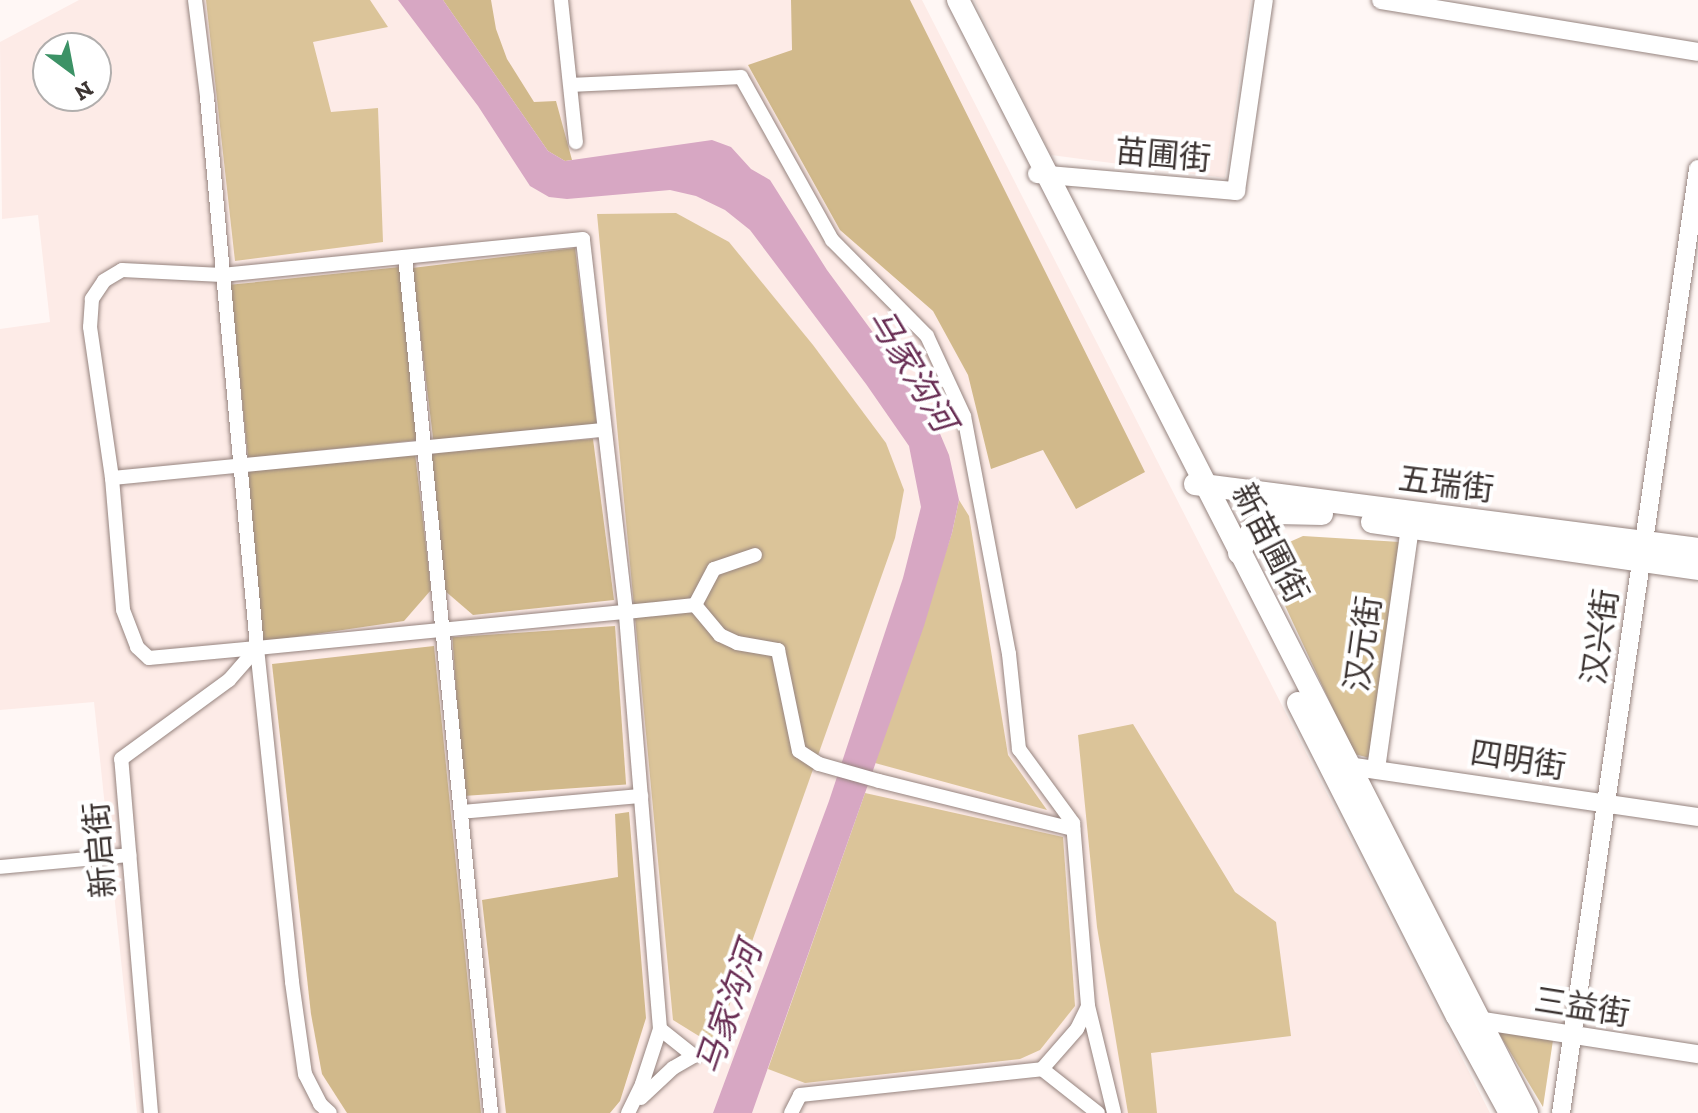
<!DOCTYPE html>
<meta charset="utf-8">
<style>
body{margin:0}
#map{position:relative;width:1698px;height:1113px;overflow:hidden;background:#fff7f5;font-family:"Zilla Slab","Noto Sans SC",serif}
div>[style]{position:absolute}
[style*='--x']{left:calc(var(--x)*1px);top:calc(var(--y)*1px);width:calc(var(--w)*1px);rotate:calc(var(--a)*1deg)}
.built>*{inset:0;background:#fdebe7}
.green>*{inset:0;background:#dbc499}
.forest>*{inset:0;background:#d1b98b;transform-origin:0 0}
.water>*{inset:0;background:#d7a7c3}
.roads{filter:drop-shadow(0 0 2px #96847f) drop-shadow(0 0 2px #96847f)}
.minor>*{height:14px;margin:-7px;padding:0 7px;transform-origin:7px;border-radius:7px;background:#fff}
.tertiary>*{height:18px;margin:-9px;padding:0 9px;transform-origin:9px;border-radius:9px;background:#fff}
.secondary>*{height:22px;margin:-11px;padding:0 11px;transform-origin:11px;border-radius:11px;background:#fff}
span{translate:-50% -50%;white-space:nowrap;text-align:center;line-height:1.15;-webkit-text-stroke:8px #fff;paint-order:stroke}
.street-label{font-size:32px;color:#3d3533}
.water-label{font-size:34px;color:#682d53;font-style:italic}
.north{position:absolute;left:32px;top:32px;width:80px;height:80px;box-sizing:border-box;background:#fff;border:2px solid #b1aead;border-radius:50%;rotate:148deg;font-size:22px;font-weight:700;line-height:32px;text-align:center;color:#3d3533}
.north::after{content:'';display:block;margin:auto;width:28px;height:36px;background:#3c9266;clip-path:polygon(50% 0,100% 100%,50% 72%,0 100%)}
</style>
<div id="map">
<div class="built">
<i style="clip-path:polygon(evenodd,79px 0,922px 0,1490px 1113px,137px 1113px,94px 702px,0 710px,0 329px,50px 322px,38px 215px,2px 219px,0 42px,79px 0,48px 48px,96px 48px,96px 96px,48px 96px,48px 48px)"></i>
<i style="clip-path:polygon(974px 0,1251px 0,1225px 178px,1051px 155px)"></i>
</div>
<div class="green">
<i style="clip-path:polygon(206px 0,370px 0,388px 27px,313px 42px,331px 112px,378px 108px,383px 242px,235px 261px)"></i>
<i style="clip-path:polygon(676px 213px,729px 242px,813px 345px,886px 443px,904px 490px,895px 538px,715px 1046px,673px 1020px,597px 214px)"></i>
<i style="clip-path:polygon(959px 500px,969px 516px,1008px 755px,1047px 810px,875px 763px,952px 533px)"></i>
<i style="clip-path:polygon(1303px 536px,1400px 542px,1370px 758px,1354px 754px,1269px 571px,1276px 548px)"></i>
<i style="clip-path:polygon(1133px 724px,1235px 892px,1276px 922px,1291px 1036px,1151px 1053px,1157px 1113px,1128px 1113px,1097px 927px,1078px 735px)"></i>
<i style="clip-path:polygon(865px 793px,1063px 837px,1075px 1006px,1040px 1050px,1020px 1059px,805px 1083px,768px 1069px)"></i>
<i style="clip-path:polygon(1497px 1030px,1553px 1040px,1543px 1107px)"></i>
</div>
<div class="forest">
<i style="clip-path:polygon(443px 0,491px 0,496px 29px,507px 59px,534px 102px,556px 101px,572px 160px,565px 161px,548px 151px)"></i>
<i style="clip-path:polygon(791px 0,910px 0,1145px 472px,1076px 509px,1043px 450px,991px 469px,968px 375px,933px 311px,840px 230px,748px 65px,792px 50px)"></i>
<i style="left:575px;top:248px;width:178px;height:164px;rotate:83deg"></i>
<i style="left:400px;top:267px;width:174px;height:171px;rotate:84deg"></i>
<i style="clip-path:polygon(593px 439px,614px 600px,473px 615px,444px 590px,430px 451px)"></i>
<i style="clip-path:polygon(415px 453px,431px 590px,404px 621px,261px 642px,248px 469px)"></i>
<i style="left:615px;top:626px;width:159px;height:163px;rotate:86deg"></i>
<i style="clip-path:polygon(434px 646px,481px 1113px,347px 1113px,322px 1074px,311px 1014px,272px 664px)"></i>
<i style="clip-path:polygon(629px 812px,646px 1018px,620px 1101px,610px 1113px,506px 1113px,482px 900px,618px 877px,615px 814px)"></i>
</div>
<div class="water">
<i style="clip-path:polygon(398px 0,443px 0,548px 151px,565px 161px,712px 140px,731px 147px,751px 169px,770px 180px,827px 270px,930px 410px,949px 455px,959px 500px,952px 533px,924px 626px,752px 1113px,713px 1113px,829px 801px,903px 578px,921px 507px,909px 446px,866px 384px,750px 230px,725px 210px,696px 196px,670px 190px,567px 199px,549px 197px,530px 186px,478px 106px)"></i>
</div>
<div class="roads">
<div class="minor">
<i style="--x:195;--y:0;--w:98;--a:82.9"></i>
<i style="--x:207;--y:97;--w:553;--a:84.81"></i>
<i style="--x:257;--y:648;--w:336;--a:84"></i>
<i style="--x:292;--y:982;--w:93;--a:82"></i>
<i style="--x:305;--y:1074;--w:34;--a:63"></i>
<i style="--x:320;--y:1104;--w:13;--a:42"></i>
<i style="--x:561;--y:0;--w:143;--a:84"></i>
<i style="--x:571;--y:85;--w:170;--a:-2.7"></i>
<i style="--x:741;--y:77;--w:187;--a:60.8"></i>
<i style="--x:832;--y:240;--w:135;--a:45.3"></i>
<i style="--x:927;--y:336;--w:88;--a:65.2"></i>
<i style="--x:964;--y:416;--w:242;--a:79.3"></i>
<i style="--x:1009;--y:654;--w:96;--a:84"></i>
<i style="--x:1019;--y:749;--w:92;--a:53.9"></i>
<i style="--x:1073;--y:823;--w:184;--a:85.3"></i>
<i style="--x:1088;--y:1006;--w:110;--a:76.3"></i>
<i style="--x:405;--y:257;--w:860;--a:84.26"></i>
<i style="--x:112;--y:478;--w:494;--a:-5.6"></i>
<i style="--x:755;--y:555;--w:43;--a:161.1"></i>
<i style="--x:714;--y:569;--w:41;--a:117.8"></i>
<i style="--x:695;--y:605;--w:39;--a:50"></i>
<i style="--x:720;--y:635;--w:19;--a:25"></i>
<i style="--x:737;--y:643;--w:42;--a:9.7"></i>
<i style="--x:778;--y:650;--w:103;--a:78.3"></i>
<i style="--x:799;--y:751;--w:24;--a:33"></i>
<i style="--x:819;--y:764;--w:62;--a:15.8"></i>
<i style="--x:879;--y:781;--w:200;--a:13.9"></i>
<i style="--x:461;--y:812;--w:181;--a:-5.1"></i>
<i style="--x:0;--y:867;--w:130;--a:-5.3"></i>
<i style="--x:1042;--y:1069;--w:53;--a:-48.8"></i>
<i style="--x:1077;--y:1029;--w:25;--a:-64"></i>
<i style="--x:641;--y:1098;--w:44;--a:-43.2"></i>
<i style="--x:673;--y:1068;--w:24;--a:-30"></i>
<i style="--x:694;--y:1056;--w:43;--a:-141.5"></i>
<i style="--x:151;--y:1113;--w:355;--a:-94.8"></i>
<i style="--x:121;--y:759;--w:134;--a:-36.2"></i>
<i style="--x:229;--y:680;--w:43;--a:-48.8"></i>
<i style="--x:628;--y:1113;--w:32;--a:-64"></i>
<i style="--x:642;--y:1084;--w:58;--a:-71.9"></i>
<i style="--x:660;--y:1029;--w:418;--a:-94.7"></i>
<i style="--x:626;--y:612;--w:375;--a:-96.6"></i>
<i style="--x:583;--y:239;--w:363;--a:174.3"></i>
<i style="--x:222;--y:275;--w:100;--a:-177.1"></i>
<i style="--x:122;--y:270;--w:21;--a:149"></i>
<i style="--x:104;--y:281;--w:22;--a:124"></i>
<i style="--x:92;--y:299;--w:28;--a:94"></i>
<i style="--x:90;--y:327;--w:153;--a:81.7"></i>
<i style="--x:112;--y:478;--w:132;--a:85.2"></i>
<i style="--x:123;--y:610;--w:40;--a:69"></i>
<i style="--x:137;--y:647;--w:16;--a:43"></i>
<i style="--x:149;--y:658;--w:108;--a:-5.3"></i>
<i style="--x:257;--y:648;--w:371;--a:-5.6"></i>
<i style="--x:626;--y:612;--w:69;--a:-5.8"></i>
<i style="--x:791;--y:1113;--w:20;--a:-63"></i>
<i style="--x:800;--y:1095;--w:243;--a:-6.1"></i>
<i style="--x:1042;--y:1069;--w:71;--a:38.2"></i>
</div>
<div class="tertiary">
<i style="--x:1381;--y:0;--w:321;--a:9.3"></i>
<i style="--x:1037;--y:174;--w:200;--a:4.9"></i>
<i style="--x:1236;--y:191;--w:193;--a:-81.7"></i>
<i style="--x:1341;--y:765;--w:361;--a:8.3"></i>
<i style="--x:1376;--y:769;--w:243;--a:-82"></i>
<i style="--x:1471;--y:1019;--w:230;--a:8.8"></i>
<i style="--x:1561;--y:1113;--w:954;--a:-81.74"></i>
</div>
<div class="secondary">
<i style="--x:958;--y:0;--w:1250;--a:62.92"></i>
<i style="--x:1195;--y:484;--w:507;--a:7.36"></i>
<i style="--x:1372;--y:522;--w:329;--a:8.2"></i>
<i style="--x:1239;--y:553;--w:30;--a:-60"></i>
<i style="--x:1254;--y:527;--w:27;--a:-31"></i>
<i style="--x:1277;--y:513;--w:45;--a:1.3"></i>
<i style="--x:1298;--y:703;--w:351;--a:63.1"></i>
<i style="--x:1457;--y:1016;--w:111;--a:61.3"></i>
</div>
</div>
<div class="street-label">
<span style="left:1163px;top:155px;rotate:5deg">苗圃街</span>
<span style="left:1446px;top:484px;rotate:7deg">五瑞街</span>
<span style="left:1270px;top:543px;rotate:63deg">新苗圃街</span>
<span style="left:1600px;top:637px;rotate:-82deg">汉兴街</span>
<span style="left:1363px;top:644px;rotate:-82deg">汉元街</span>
<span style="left:1518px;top:760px;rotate:9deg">四明街</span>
<span style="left:100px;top:850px;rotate:-95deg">新启街</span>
<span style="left:1582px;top:1007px;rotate:9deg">三益街</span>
</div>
<div class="water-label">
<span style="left:912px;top:370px;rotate:59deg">马家沟河</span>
<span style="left:729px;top:1008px;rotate:-71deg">马家沟河</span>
</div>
<div class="north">N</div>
</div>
